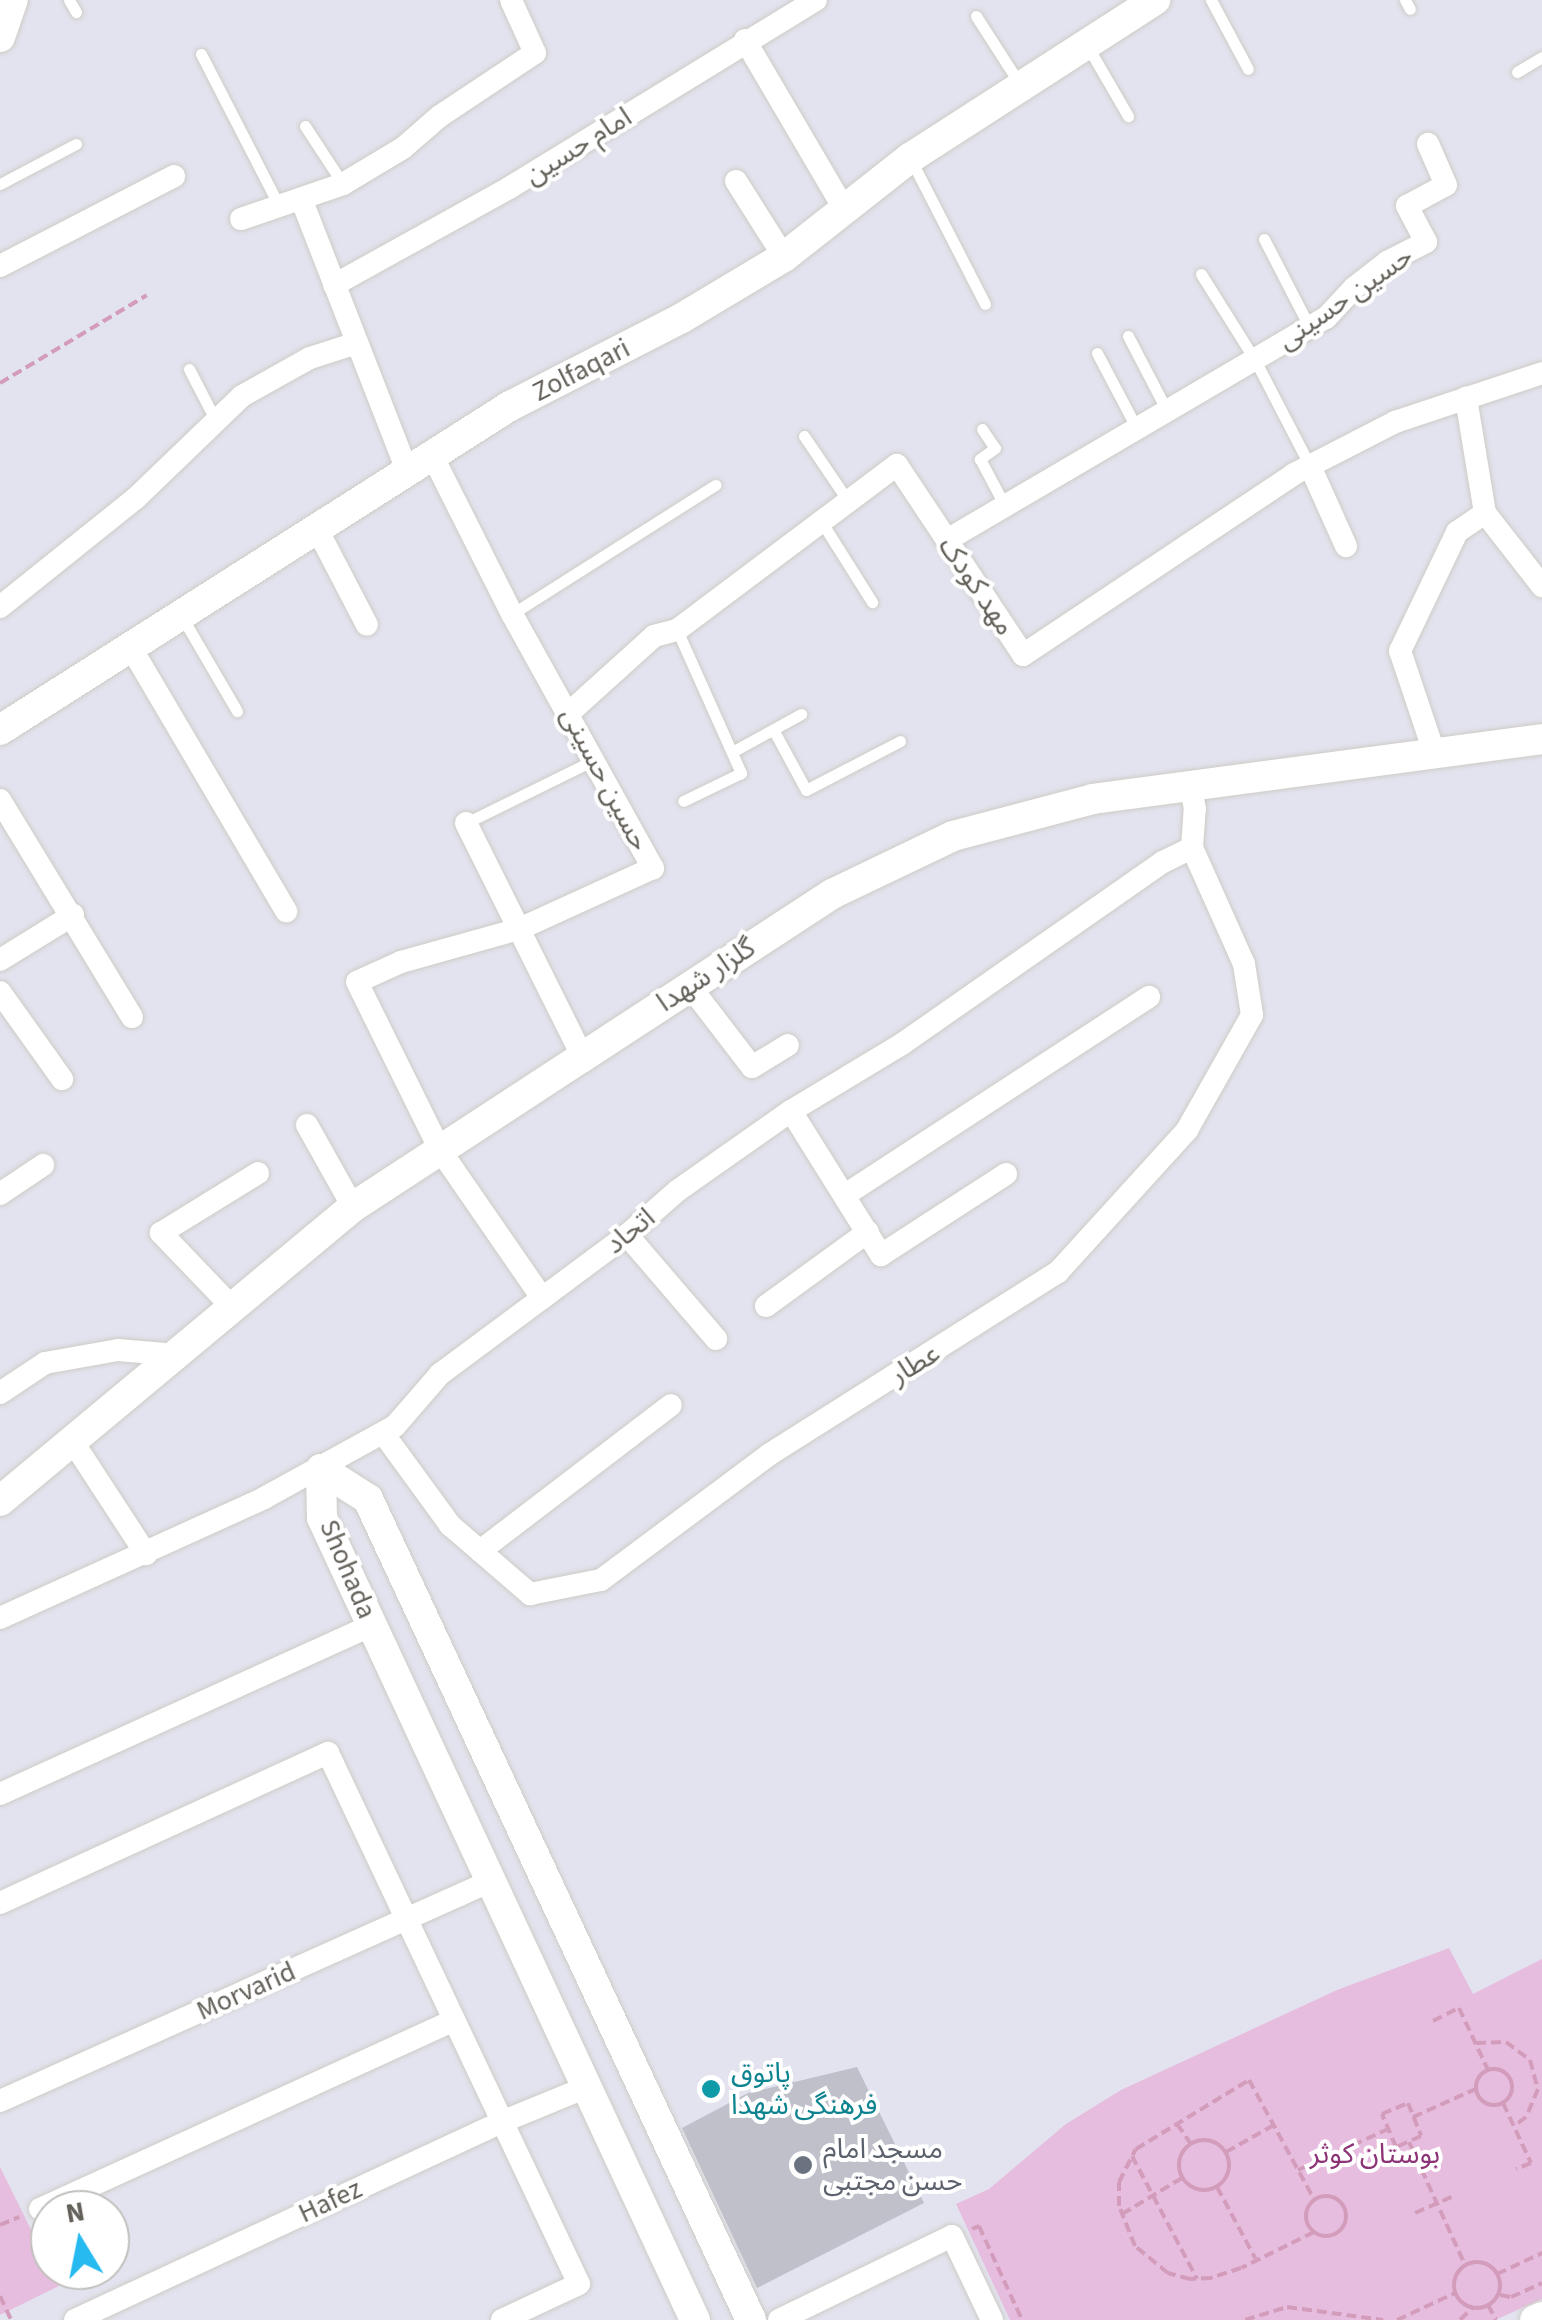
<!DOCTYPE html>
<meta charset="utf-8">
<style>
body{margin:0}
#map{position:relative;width:1542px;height:2320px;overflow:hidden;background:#e2e3ee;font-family:"Source Sans 3","Noto Sans Arabic",sans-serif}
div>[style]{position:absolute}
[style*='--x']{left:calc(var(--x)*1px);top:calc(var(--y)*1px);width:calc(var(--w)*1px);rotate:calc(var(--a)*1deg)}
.green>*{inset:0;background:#e7bddf}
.building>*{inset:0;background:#bfc0c9}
.path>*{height:4px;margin-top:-2px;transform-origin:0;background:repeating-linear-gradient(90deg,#d29cba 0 10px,transparent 0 15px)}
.path>.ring{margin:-2px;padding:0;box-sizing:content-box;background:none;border:4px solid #d29cba;border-radius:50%}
.roads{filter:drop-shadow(0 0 2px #ceccc6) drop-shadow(0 0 2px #ceccc6)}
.lane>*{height:11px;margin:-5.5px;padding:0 5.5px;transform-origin:5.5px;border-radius:5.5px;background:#fff}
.street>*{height:22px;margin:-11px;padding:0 11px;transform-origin:11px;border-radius:11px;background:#fff}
.secondary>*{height:30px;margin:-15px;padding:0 15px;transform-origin:15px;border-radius:15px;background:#fff}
.dots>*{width:28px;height:28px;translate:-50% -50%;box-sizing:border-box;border:5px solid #fff;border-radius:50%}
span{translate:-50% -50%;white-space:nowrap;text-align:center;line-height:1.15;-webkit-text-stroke:8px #fff;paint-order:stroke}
.street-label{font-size:28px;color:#64615a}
.culture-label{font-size:28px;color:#0d838f}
.left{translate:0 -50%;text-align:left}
.worship-label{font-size:28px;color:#5b616d}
.park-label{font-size:28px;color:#8b3376}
.north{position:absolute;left:30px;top:2190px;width:100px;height:100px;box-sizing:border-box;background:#fff;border:2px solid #c1c0bd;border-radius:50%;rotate:350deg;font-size:28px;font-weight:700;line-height:40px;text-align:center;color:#64615a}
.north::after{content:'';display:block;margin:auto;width:35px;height:45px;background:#26baf0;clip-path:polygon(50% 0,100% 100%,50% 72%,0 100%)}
</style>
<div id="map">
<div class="green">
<i style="clip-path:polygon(1449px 1948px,1473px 1994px,1542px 1959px,1542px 2299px,1495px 2320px,1010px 2320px,956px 2204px,989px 2189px,1066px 2124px,1121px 2090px,1337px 1990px)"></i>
<i style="clip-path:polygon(0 2167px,59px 2286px,0 2315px)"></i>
</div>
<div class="building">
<i style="clip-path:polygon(857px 2067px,924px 2203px,757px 2288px,682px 2128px,748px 2093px)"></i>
</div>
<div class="path">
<i style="--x:0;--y:383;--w:171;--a:-30.9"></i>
<i style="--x:1433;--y:2021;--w:29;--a:-27"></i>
<i style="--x:1459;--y:2008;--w:68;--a:64.9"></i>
<i style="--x:1476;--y:2043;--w:30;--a:-2"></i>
<i style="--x:1506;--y:2042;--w:30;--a:37"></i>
<i style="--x:1530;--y:2060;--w:30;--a:75"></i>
<i style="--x:1538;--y:2089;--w:30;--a:113"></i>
<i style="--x:1526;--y:2117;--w:15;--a:143"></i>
<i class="ring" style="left:1476px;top:2069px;width:32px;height:32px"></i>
<i style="--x:1408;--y:2103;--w:35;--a:68"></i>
<i style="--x:1421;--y:2136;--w:27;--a:156"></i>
<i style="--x:1396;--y:2147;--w:36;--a:-113"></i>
<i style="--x:1382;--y:2114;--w:28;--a:-23"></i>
<i style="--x:1503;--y:2103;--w:66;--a:65"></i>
<i style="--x:1531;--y:2163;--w:16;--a:158"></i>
<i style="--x:1413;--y:2117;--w:69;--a:-24"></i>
<i style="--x:1177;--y:2124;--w:24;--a:55"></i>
<i class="ring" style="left:1179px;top:2140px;width:46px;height:46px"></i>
<i style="--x:1409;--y:2142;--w:135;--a:65.5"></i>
<i style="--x:1226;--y:2152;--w:55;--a:-29.4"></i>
<i style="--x:1132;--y:2156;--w:139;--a:62.1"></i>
<i style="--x:1298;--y:2170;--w:99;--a:-24.5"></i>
<i style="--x:1217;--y:2187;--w:81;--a:61.8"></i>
<i class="ring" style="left:1306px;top:2196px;width:36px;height:36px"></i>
<i style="--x:1415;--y:2213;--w:45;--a:-23.7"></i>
<i style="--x:1122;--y:2214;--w:70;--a:-31"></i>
<i style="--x:0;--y:2225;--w:21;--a:-23"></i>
<i style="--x:972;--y:2229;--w:8;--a:-23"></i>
<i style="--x:979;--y:2226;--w:103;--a:65.4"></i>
<i style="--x:1314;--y:2232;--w:81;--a:153.7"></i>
<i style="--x:1241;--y:2268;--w:32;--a:162"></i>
<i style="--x:1211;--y:2278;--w:21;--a:177"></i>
<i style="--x:1190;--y:2279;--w:23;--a:-165"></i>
<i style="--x:1168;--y:2273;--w:43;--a:-140.7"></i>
<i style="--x:1135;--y:2246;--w:43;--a:-111.8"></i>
<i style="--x:1119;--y:2206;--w:24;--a:-90"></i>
<i style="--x:1119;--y:2182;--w:37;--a:-63"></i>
<i style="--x:1136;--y:2149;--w:132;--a:-31.4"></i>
<i style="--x:1249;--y:2080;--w:136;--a:61.4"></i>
<i class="ring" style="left:1454px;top:2262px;width:42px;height:42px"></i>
<i style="--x:1497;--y:2274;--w:50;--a:-25"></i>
<i style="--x:1500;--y:2295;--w:11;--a:10"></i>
<i style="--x:1511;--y:2297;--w:34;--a:-24"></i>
<i style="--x:0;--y:2296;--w:26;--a:65"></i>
<i style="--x:1488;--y:2305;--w:17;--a:62"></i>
<i style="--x:1245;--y:2320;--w:44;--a:-17.2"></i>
<i style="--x:1287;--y:2307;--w:97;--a:7.7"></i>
<i style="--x:1397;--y:2320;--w:64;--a:-25"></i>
<i style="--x:1460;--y:2320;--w:17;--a:-45"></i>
</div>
<div class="roads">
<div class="lane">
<i style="--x:69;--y:0;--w:14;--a:60"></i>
<i style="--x:1211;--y:0;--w:78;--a:61.8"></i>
<i style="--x:1405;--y:0;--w:10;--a:61"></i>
<i style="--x:976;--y:16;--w:80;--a:57.3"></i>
<i style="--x:1088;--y:47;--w:80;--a:59.9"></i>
<i style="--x:201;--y:54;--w:171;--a:62.8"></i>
<i style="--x:1517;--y:72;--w:29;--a:-31"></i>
<i style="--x:305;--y:126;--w:69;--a:56.8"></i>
<i style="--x:910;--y:158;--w:164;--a:62.8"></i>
<i style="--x:0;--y:184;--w:86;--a:-27.8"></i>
<i style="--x:1264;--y:239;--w:100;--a:62.7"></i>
<i style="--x:1201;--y:274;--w:102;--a:57.9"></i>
<i style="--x:1255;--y:360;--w:119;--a:62.6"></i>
<i style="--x:1128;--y:336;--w:85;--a:62.5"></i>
<i style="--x:1097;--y:353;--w:86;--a:62.2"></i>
<i style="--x:189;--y:369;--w:59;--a:62.6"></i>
<i style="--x:982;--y:429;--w:23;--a:56"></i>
<i style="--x:995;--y:448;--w:19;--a:144"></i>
<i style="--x:980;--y:459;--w:53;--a:62"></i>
<i style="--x:804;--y:436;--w:78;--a:55.9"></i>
<i style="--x:821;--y:521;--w:96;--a:57.8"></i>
<i style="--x:512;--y:614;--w:241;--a:-32.4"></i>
<i style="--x:182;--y:617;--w:109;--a:59.7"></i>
<i style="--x:677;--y:630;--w:157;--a:65.9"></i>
<i style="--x:741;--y:773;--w:64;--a:154.2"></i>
<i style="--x:774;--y:731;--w:67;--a:61.5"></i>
<i style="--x:806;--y:790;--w:106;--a:-27.5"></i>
<i style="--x:732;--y:752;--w:79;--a:-28.8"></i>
<i style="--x:466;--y:823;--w:143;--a:-26.2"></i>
</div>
<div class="street">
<i style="--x:745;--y:40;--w:196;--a:59.6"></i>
<i style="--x:736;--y:181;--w:90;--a:57.7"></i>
<i style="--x:302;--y:201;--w:290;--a:68.7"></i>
<i style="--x:241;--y:219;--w:108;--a:-18.9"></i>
<i style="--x:343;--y:184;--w:70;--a:-31"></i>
<i style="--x:403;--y:148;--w:49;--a:-40.9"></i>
<i style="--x:440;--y:116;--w:114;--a:-33.6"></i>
<i style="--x:535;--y:53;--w:58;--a:-114.4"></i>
<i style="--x:0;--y:266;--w:196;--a:-27.3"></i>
<i style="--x:334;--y:285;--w:200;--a:-29"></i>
<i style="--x:509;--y:188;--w:360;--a:-31.5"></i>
<i style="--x:432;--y:455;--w:178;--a:63.3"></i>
<i style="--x:512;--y:614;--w:291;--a:61"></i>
<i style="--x:653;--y:868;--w:147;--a:155.5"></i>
<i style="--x:519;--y:929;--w:123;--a:164.4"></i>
<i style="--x:401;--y:962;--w:48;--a:155.6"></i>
<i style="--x:357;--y:982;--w:187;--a:63.7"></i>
<i style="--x:440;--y:1150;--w:180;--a:55.4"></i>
<i style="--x:1310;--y:466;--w:88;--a:65.8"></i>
<i style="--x:1485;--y:513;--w:93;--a:52"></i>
<i style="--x:316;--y:527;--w:110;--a:62.5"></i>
<i style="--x:947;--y:540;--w:439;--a:-30.4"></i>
<i style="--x:1326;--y:318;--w:41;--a:-47"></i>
<i style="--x:1354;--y:288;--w:42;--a:-38.2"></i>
<i style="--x:1387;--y:262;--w:44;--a:-27.1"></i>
<i style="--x:1426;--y:242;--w:41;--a:-117.8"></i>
<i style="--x:1407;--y:206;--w:44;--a:-28.3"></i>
<i style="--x:1446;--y:185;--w:45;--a:-113.7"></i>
<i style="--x:0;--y:607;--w:173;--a:-38.7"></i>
<i style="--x:135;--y:499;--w:149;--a:-43.9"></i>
<i style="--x:242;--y:396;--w:78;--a:-29.2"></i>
<i style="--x:310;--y:358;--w:49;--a:-17.7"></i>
<i style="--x:130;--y:646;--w:308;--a:59.5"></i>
<i style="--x:570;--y:712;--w:113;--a:-42.1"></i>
<i style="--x:654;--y:636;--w:24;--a:-15"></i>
<i style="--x:677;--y:630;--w:275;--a:-36.9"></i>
<i style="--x:897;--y:465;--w:228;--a:56.4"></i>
<i style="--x:1023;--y:655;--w:326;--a:-33.7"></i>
<i style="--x:1294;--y:474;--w:114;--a:-27.2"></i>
<i style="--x:1395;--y:422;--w:155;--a:-18.4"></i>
<i style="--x:1434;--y:752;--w:107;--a:-108.6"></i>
<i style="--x:1400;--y:651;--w:132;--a:-64.4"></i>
<i style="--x:1457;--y:532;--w:34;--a:-34"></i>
<i style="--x:1485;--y:513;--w:117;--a:-99.4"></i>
<i style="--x:0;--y:800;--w:254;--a:58.7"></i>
<i style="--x:466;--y:823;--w:260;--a:63.5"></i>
<i style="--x:0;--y:960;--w:86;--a:-31.7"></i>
<i style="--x:689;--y:985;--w:103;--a:52.5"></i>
<i style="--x:752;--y:1067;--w:42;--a:-31.4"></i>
<i style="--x:0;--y:992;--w:107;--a:54.5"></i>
<i style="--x:791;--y:1111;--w:170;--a:58"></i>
<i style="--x:881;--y:1255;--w:149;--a:-32.9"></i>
<i style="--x:307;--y:1125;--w:94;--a:60.7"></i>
<i style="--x:0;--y:1194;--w:52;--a:-34"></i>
<i style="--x:845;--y:1195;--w:363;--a:-33.1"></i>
<i style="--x:627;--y:1235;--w:137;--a:49.4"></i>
<i style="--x:766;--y:1306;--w:126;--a:-36"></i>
<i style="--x:232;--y:1307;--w:103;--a:-133.8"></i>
<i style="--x:161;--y:1233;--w:114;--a:-31.7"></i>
<i style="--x:0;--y:1393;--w:54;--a:-33.7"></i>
<i style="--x:45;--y:1363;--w:74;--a:-10.1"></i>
<i style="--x:118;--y:1350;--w:59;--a:4.8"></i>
<i style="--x:383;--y:1433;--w:114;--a:53.9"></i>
<i style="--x:450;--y:1525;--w:106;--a:40.8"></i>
<i style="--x:530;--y:1594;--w:72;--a:-11.2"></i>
<i style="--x:601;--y:1580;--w:211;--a:-36.7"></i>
<i style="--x:770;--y:1454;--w:341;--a:-32.3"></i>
<i style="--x:1058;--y:1272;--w:192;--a:-47.7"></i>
<i style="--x:1187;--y:1130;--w:132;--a:-60.5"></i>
<i style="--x:1252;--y:1015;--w:52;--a:-98.9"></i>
<i style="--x:1244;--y:964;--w:127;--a:-114.1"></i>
<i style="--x:73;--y:1442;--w:134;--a:56.9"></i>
<i style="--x:480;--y:1551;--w:240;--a:-37.4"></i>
<i style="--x:0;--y:1618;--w:290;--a:-24.4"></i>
<i style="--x:264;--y:1498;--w:149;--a:-28.8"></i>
<i style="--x:395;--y:1426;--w:69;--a:-49.1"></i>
<i style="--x:440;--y:1374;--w:233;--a:-36.6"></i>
<i style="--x:627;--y:1235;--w:67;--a:-41.3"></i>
<i style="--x:677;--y:1191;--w:139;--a:-35.1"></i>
<i style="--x:791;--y:1111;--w:130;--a:-31.1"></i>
<i style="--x:902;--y:1044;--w:318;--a:-34.9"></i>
<i style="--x:1163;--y:862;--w:32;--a:-26"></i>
<i style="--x:1192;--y:848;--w:39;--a:-86"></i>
<i style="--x:1195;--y:809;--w:25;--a:-101"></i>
<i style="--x:0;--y:1794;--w:409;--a:-24.4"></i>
<i style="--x:0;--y:1903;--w:361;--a:-24.6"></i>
<i style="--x:328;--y:1753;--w:587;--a:64.7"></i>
<i style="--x:579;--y:2284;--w:85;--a:154.9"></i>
<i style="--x:0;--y:2101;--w:538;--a:-24.14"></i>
<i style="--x:40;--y:2209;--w:455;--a:-24.5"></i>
<i style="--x:75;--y:2320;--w:473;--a:-24.9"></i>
<i style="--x:504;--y:2121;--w:90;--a:-22.3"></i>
<i style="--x:779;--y:2320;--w:192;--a:-25.9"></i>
<i style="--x:952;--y:2236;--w:93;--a:64.5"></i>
</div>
<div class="secondary">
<i style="--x:0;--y:37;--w:39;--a:-71"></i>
<i style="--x:0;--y:730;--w:604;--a:-32.43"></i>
<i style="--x:510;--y:406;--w:193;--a:-27.1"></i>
<i style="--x:682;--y:318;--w:119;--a:-30.9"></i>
<i style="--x:784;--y:257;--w:160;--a:-38.2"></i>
<i style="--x:910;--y:158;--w:292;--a:-32.8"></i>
<i style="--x:0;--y:1501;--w:459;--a:-39.8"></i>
<i style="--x:353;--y:1207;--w:572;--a:-33.16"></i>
<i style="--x:832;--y:894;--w:134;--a:-25.6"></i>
<i style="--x:953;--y:836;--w:145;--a:-14.8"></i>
<i style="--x:1093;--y:799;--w:453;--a:-7.6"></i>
<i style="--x:695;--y:2320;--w:884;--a:-114.94"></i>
<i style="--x:322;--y:1518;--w:49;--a:-91.2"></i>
<i style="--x:321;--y:1469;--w:56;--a:32.6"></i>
<i style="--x:368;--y:1499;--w:906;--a:64.99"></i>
<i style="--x:1535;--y:2320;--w:8;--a:-23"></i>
</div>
</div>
<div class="dots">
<i style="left:711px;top:2089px;background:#0f9aa8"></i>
<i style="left:803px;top:2165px;background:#6b7280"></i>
</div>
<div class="street-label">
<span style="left:578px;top:146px;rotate:-32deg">امام حسین</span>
<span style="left:1345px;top:298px;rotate:-35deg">حسین حسینی</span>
<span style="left:581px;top:370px;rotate:-27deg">Zolfaqari</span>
<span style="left:977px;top:586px;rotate:56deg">مهد کودک</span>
<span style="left:605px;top:779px;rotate:62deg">حسین حسینی</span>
<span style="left:706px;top:975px;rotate:-33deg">گلزار شهدا</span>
<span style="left:630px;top:1231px;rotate:-39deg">اتحاد</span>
<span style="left:915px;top:1364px;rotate:-31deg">عطار</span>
<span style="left:348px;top:1569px;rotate:67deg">Shohada</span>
<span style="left:246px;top:1991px;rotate:-24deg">Morvarid</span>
<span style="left:330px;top:2201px;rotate:-25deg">Hafez</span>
</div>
<div class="culture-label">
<span class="left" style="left:731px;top:2089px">پاتوق<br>فرهنگی شهدا</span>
</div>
<div class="worship-label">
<span class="left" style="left:823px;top:2165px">مسجد امام<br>حسن مجتبی</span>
</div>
<div class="park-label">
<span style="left:1375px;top:2154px">بوستان کوثر</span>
</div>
<div class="north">N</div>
</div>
